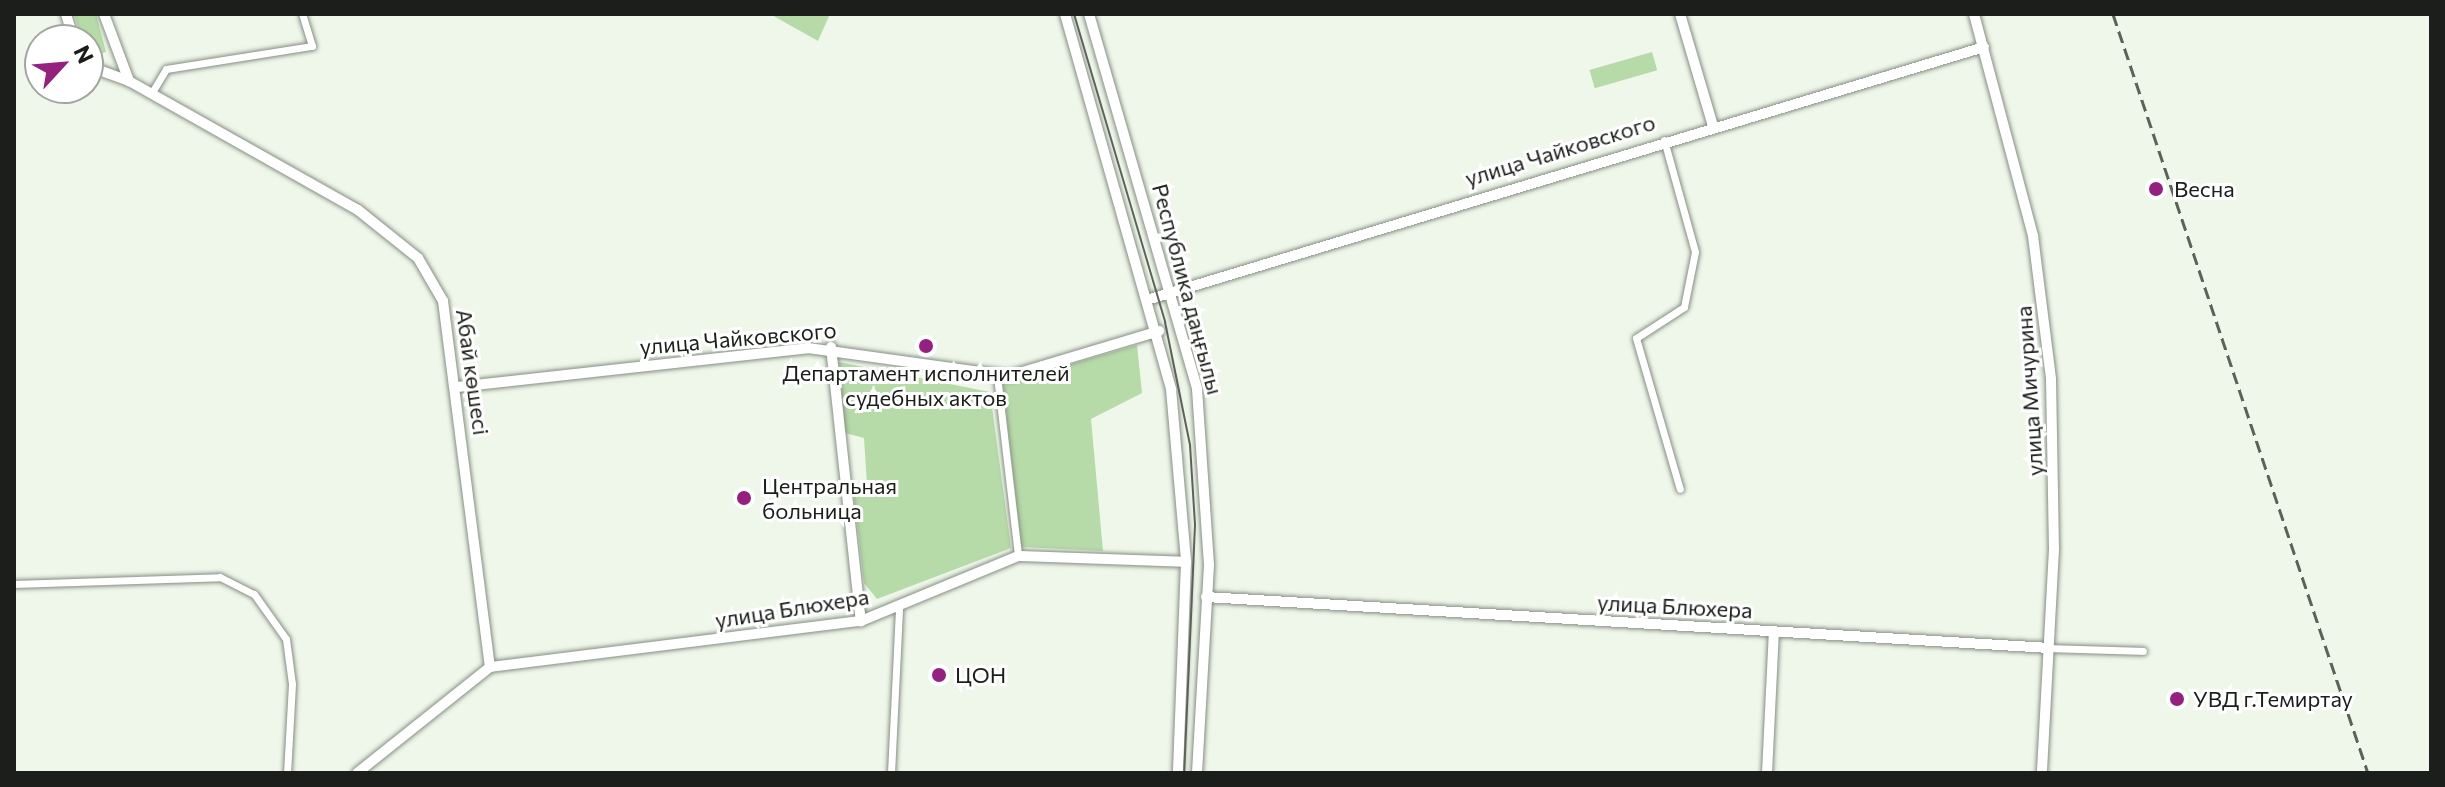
<!DOCTYPE html>
<meta charset="utf-8">
<style>
body{margin:0}
#map{position:relative;width:2445px;height:787px;overflow:hidden;background:#eef7ea;font-family:Commissioner,sans-serif}
div>[style]{position:absolute}
[style*='--x']{left:calc(var(--x)*1px);top:calc(var(--y)*1px);width:calc(var(--w)*1px);rotate:calc(var(--a)*1deg)}
.green>*{inset:0;background:#b6daa8;transform-origin:0 0}
.roads{filter:drop-shadow(0 0 2px #868f83) drop-shadow(0 0 2px #868f83)}
.street>*{height:7px;margin:-3.5px;padding:0 3.5px;transform-origin:3.5px;border-radius:3.5px;background:#fff}
.secondary>*{height:10px;margin:-5px;padding:0 5px;transform-origin:5px;border-radius:5px;background:#fff}
.tram>*{height:2px;margin:-1px;padding:0 1px;transform-origin:1px;border-radius:1px;background:#5c615a}
.rail>*{height:3px;margin-top:-1.5px;transform-origin:0;background:repeating-linear-gradient(90deg,#5c615a 0 12px,transparent 0 18px)}
.dots>*{width:22px;height:22px;translate:-50% -50%;box-sizing:border-box;border:4px solid #fff;border-radius:50%}
span{translate:-50% -50%;white-space:nowrap;text-align:center;line-height:1.15;-webkit-text-stroke:6px #fff;paint-order:stroke}
.street-label{font-size:22px;color:#1b1e1a}
.poi-label{font-size:22px;color:#1b1e1a}
.left{translate:0 -50%;text-align:left}
.frame{position:absolute;inset:0;border:16px solid #1b1e1a;pointer-events:none}
.north{position:absolute;left:24px;top:24px;width:80px;height:80px;box-sizing:border-box;background:#fff;border:2px solid #a4a5a3;border-radius:50%;rotate:64deg;font-size:22px;font-weight:700;line-height:32px;text-align:center;color:#1b1e1a}
.north::after{content:'';display:block;margin:auto;width:28px;height:36px;background:#942180;clip-path:polygon(50% 0,100% 100%,50% 72%,0 100%)}
</style>
<div id="map">
<div class="green">
<i style="clip-path:polygon(74px 14px,96px 14px,106px 52px,88px 57px)"></i>
<i style="clip-path:polygon(770px 14px,830px 14px,818px 41px)"></i>
<i style="left:1652px;top:52px;width:19px;height:65px;rotate:74deg"></i>
<i style="clip-path:polygon(1137px 345px,1142px 393px,1091px 419px,1103px 551px,1021px 547px,1003px 384px)"></i>
<i style="clip-path:polygon(839px 362px,990px 392px,1011px 548px,877px 599px,864px 583px,854px 496px,867px 485px,864px 438px,845px 433px)"></i>
</div>
<div class="roads">
<div class="street">
<i style="--x:151;--y:94;--w:29;--a:-59"></i>
<i style="--x:166;--y:69;--w:148;--a:-9"></i>
<i style="--x:312;--y:46;--w:34;--a:-107"></i>
<i style="--x:1664;--y:140;--w:116;--a:74.5"></i>
<i style="--x:1695;--y:252;--w:56;--a:101.3"></i>
<i style="--x:1684;--y:307;--w:57;--a:147.1"></i>
<i style="--x:1636;--y:338;--w:157;--a:73.8"></i>
<i style="--x:997;--y:376;--w:181;--a:83.3"></i>
<i style="--x:14;--y:584;--w:206;--a:-1.9"></i>
<i style="--x:220;--y:577;--w:38;--a:27"></i>
<i style="--x:254;--y:594;--w:55;--a:54.6"></i>
<i style="--x:286;--y:639;--w:45;--a:82.4"></i>
<i style="--x:292;--y:684;--w:89;--a:93.2"></i>
<i style="--x:2049;--y:648;--w:94;--a:1.8"></i>
<i style="--x:891;--y:773;--w:166;--a:-87.2"></i>
</div>
<div class="secondary">
<i style="--x:66;--y:14;--w:27;--a:73"></i>
<i style="--x:104;--y:14;--w:72;--a:69.5"></i>
<i style="--x:1065;--y:14;--w:390;--a:74.2"></i>
<i style="--x:1171;--y:389;--w:174;--a:85"></i>
<i style="--x:1186;--y:562;--w:211;--a:92.2"></i>
<i style="--x:1089;--y:14;--w:390;--a:73.9"></i>
<i style="--x:1197;--y:389;--w:176;--a:86.1"></i>
<i style="--x:1209;--y:565;--w:208;--a:93.3"></i>
<i style="--x:1680;--y:14;--w:117;--a:73.6"></i>
<i style="--x:1974;--y:14;--w:230;--a:75.1"></i>
<i style="--x:2033;--y:236;--w:144;--a:82.8"></i>
<i style="--x:2051;--y:379;--w:170;--a:89"></i>
<i style="--x:2054;--y:549;--w:224;--a:93.1"></i>
<i style="--x:88;--y:66;--w:44;--a:20.1"></i>
<i style="--x:129;--y:81;--w:263;--a:29.4"></i>
<i style="--x:358;--y:210;--w:77;--a:38.7"></i>
<i style="--x:418;--y:258;--w:50;--a:59.8"></i>
<i style="--x:443;--y:301;--w:369;--a:82.7"></i>
<i style="--x:490;--y:667;--w:170;--a:141.4"></i>
<i style="--x:1150;--y:299;--w:871;--a:-16.81"></i>
<i style="--x:831;--y:347;--w:276;--a:83.8"></i>
<i style="--x:457;--y:387;--w:353;--a:-6.3"></i>
<i style="--x:808;--y:348;--w:203;--a:7.9"></i>
<i style="--x:1009;--y:376;--w:157;--a:-16.7"></i>
<i style="--x:1206;--y:597;--w:845;--a:3.46"></i>
<i style="--x:490;--y:667;--w:374;--a:-7.1"></i>
<i style="--x:861;--y:621;--w:170;--a:-22.5"></i>
<i style="--x:1018;--y:556;--w:168;--a:2"></i>
<i style="--x:1767;--y:773;--w:141;--a:-87.2"></i>
</div>
</div>
<div class="tram">
<i style="--x:1074;--y:14;--w:321;--a:73.5"></i>
<i style="--x:1165;--y:322;--w:126;--a:78.5"></i>
<i style="--x:1190;--y:445;--w:80;--a:86.4"></i>
<i style="--x:1195;--y:525;--w:248;--a:92.5"></i>
</div>
<div class="rail">
<i style="--x:2113;--y:14;--w:801;--a:71.43"></i>
</div>
<div class="dots">
<i style="left:2156px;top:189px;background:#942180"></i>
<i style="left:926px;top:346px;background:#942180"></i>
<i style="left:744px;top:498px;background:#942180"></i>
<i style="left:939px;top:675px;background:#942180"></i>
<i style="left:2177px;top:699px;background:#942180"></i>
</div>
<div class="street-label">
<span style="left:1560px;top:150px;rotate:-17deg">улица Чайковского</span>
<span style="left:1188px;top:289px;rotate:75deg">Республика даңғылы</span>
<span style="left:738px;top:338px;rotate:-5deg">улица Чайковского</span>
<span style="left:473px;top:372px;rotate:82deg">Абай көшесі</span>
<span style="left:2029px;top:391px;rotate:-94deg">улица Мичурина</span>
<span style="left:1675px;top:606px;rotate:3deg">улица Блюхера</span>
<span style="left:792px;top:608px;rotate:-9deg">улица Блюхера</span>
</div>
<div class="poi-label">
<span class="left" style="left:2174px;top:189px">Весна</span>
<span style="left:926px;top:385px">Департамент исполнителей<br>судебных актов</span>
<span class="left" style="left:762px;top:498px">Центральная<br>больница</span>
<span class="left" style="left:955px;top:675px">ЦОН</span>
<span class="left" style="left:2193px;top:699px">УВД г.Темиртау</span>
</div>
<div class="frame"></div>
<div class="north">N</div>
</div>
